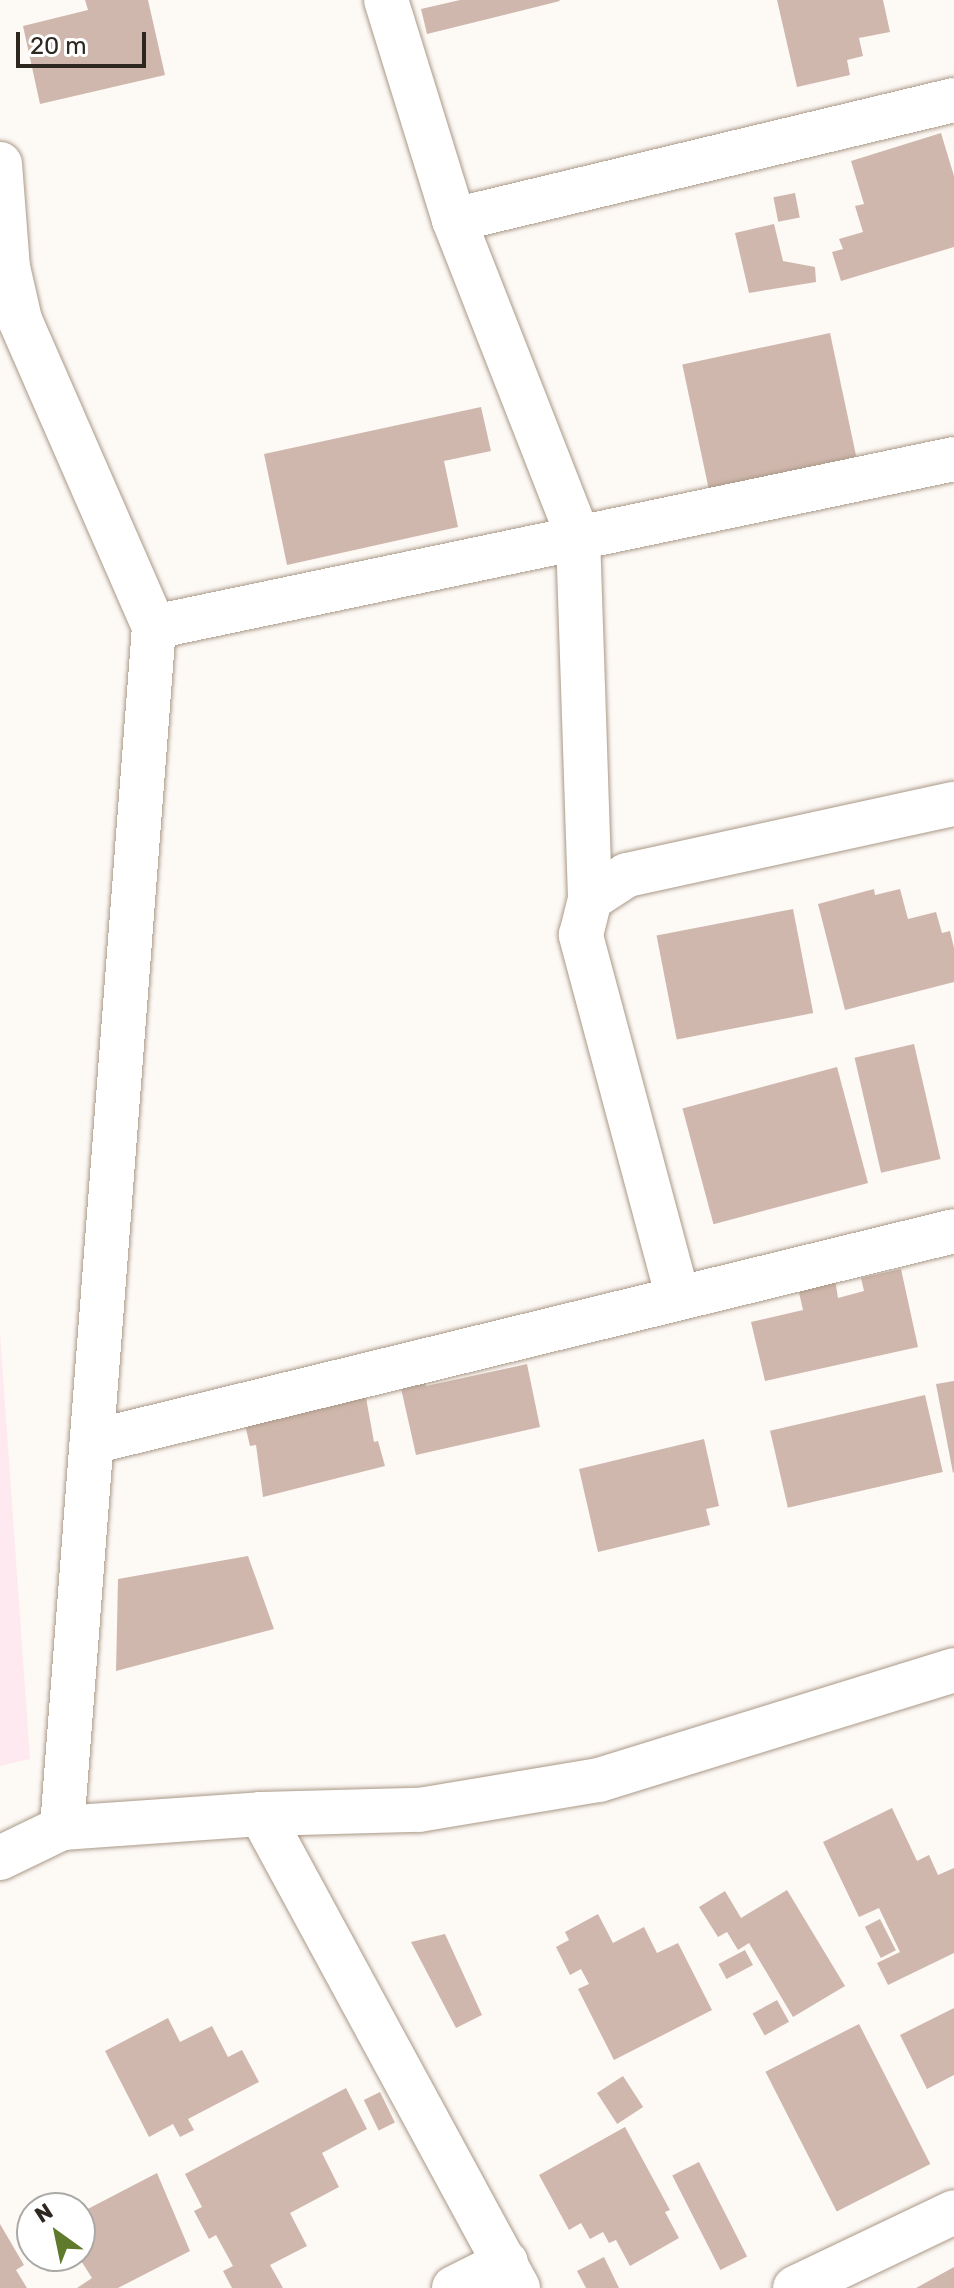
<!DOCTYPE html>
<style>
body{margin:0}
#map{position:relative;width:954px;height:2288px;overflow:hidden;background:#fdf9f5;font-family:Rubik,sans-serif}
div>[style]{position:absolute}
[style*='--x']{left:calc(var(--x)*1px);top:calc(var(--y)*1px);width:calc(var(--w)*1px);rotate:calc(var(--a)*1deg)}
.industrial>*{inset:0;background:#fee9f0}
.building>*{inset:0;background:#d0b7ad;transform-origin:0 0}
.roads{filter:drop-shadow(0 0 2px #a98) drop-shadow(0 0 2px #a98)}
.minor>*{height:44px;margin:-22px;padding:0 22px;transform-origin:22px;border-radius:22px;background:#fff}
span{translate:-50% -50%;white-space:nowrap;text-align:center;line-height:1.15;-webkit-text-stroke:8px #fff;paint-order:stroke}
.north{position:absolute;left:16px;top:2192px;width:80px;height:80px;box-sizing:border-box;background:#fff;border:2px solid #aba9a6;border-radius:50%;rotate:327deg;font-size:22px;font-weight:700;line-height:32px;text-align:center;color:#2e2720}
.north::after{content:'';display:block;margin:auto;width:28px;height:36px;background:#5f792d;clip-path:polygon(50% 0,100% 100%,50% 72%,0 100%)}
.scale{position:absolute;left:16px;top:32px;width:130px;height:36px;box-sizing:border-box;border:4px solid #2e2720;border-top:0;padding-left:10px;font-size:24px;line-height:28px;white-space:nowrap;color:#2e2720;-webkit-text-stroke:6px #fff;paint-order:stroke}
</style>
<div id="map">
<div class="industrial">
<i style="clip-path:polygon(0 1333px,30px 1759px,0 1766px)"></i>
</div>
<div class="building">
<i style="clip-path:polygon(85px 0,148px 0,165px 75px,40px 104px,23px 26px,88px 10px)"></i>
<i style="clip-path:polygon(460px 0,559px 0,560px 1px,427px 34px,421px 9px)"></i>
<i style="clip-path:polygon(777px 0,883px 0,890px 32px,859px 38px,863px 56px,847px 60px,850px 75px,797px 87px)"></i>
<i style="clip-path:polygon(941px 133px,954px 176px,954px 247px,841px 281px,832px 252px,843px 249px,839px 239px,863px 232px,855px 206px,864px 204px,851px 161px)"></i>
<i style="left:795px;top:193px;width:25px;height:22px;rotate:79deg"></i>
<i style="clip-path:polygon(774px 224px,783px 261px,815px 267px,816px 282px,749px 293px,735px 233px)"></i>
<i style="left:830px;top:333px;width:136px;height:151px;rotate:78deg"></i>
<i style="clip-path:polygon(481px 407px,491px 451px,444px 461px,458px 527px,287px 565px,264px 454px)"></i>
<i style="clip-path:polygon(874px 889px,875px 895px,900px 889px,908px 919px,936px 912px,942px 933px,950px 931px,954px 948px,954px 982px,845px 1010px,818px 904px)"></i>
<i style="left:793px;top:909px;width:106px;height:139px;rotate:79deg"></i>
<i style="left:914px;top:1044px;width:118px;height:61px;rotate:77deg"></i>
<i style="left:837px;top:1067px;width:120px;height:160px;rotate:75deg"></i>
<i style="clip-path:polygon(901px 1269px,918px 1347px,765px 1381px,751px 1322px,803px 1310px,798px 1288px,835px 1279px,838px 1298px,864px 1291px,861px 1278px)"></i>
<i style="clip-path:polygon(527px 1364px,540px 1427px,416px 1455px,398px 1375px,422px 1369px,426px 1386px)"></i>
<i style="clip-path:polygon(363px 1381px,374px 1442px,378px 1441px,385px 1466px,263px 1497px,256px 1445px,250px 1446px,242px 1412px)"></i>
<i style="clip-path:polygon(954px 1381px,954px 1472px,953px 1473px,936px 1384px)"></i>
<i style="left:925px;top:1395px;width:79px;height:159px;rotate:77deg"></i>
<i style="clip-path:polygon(704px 1439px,719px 1506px,706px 1509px,710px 1525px,598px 1552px,579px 1469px)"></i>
<i style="clip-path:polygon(248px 1556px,274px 1629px,116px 1671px,118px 1579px)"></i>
<i style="clip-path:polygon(892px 1808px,917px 1861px,929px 1855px,938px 1875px,954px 1868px,954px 1953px,888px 1985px,877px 1963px,900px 1952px,879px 1908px,859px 1917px,823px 1842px)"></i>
<i style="clip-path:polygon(787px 1890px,845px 1986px,793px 2017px,749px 1943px,738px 1950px,727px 1932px,718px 1937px,699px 1907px,725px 1891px,741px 1918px)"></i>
<i style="clip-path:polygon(598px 1914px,613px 1943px,644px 1927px,657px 1953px,678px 1943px,712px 2010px,614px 2060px,578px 1989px,589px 1984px,581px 1969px,570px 1975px,556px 1947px,569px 1940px,565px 1932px)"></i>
<i style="left:880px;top:1919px;width:35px;height:17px;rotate:63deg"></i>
<i style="clip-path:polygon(445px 1934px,482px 2015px,456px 2028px,411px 1942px)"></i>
<i style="left:745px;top:1950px;width:17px;height:30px;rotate:62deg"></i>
<i style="left:777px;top:2000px;width:25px;height:28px;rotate:61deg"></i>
<i style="clip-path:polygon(954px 2008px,954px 2075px,927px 2089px,900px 2035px)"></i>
<i style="clip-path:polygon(168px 2018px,180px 2042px,212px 2026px,228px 2057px,242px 2050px,259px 2082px,188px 2119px,194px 2130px,180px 2137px,173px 2124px,149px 2137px,105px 2051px)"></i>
<i style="left:859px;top:2024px;width:157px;height:105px;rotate:63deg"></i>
<i style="left:623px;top:2076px;width:37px;height:31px;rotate:57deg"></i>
<i style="clip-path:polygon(346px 2088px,367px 2129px,322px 2153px,339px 2187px,290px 2213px,307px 2246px,270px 2265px,283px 2288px,232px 2288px,223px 2271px,233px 2266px,216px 2235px,209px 2239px,194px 2211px,202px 2207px,185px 2174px)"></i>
<i style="left:380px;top:2092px;width:34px;height:18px;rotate:64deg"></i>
<i style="clip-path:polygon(625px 2127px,670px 2210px,665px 2212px,679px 2238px,630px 2266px,616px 2240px,609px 2243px,603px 2232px,590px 2239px,581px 2223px,569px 2230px,539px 2175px)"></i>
<i style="left:699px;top:2162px;width:106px;height:30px;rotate:63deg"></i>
<i style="clip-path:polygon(157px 2173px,190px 2251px,118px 2288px,77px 2288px,92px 2278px,78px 2256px,80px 2213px)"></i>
<i style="clip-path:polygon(0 2224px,24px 2265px,16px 2270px,27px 2288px,0 2288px)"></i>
<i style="clip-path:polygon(71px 2256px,48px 2272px,35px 2257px,37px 2256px)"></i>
<i style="clip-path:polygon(604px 2257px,619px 2288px,586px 2288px,577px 2271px)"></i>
<i style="clip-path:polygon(954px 2267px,954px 2288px,916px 2288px)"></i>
</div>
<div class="roads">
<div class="minor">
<i style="--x:386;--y:0;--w:230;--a:72.8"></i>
<i style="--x:454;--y:220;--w:339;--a:68.6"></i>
<i style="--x:578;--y:536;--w:363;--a:88.1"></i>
<i style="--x:0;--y:164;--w:103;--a:85.6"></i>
<i style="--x:8;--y:267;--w:54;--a:77.2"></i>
<i style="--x:20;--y:320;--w:335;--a:66.4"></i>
<i style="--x:154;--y:627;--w:1205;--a:94.38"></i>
<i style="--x:454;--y:220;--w:514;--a:-13.5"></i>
<i style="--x:154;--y:627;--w:817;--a:-11.86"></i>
<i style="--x:678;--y:1298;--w:376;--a:-105"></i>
<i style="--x:581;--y:935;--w:37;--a:-76"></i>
<i style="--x:590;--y:899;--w:44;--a:-33"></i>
<i style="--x:627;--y:875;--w:335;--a:-12.3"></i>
<i style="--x:92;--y:1442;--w:887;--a:-13.75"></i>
<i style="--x:261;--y:1814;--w:539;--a:61.53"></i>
<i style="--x:0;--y:1858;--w:69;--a:-25.8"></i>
<i style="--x:62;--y:1828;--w:199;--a:-4"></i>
<i style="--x:261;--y:1814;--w:158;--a:-1.5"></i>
<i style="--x:419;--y:1810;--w:182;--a:-9.5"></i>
<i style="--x:599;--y:1780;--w:372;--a:-17.2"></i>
<i style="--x:454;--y:2288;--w:58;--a:-26.6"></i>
<i style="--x:795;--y:2288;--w:176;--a:-25.5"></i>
</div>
</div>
<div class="north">N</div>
<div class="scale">20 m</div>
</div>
